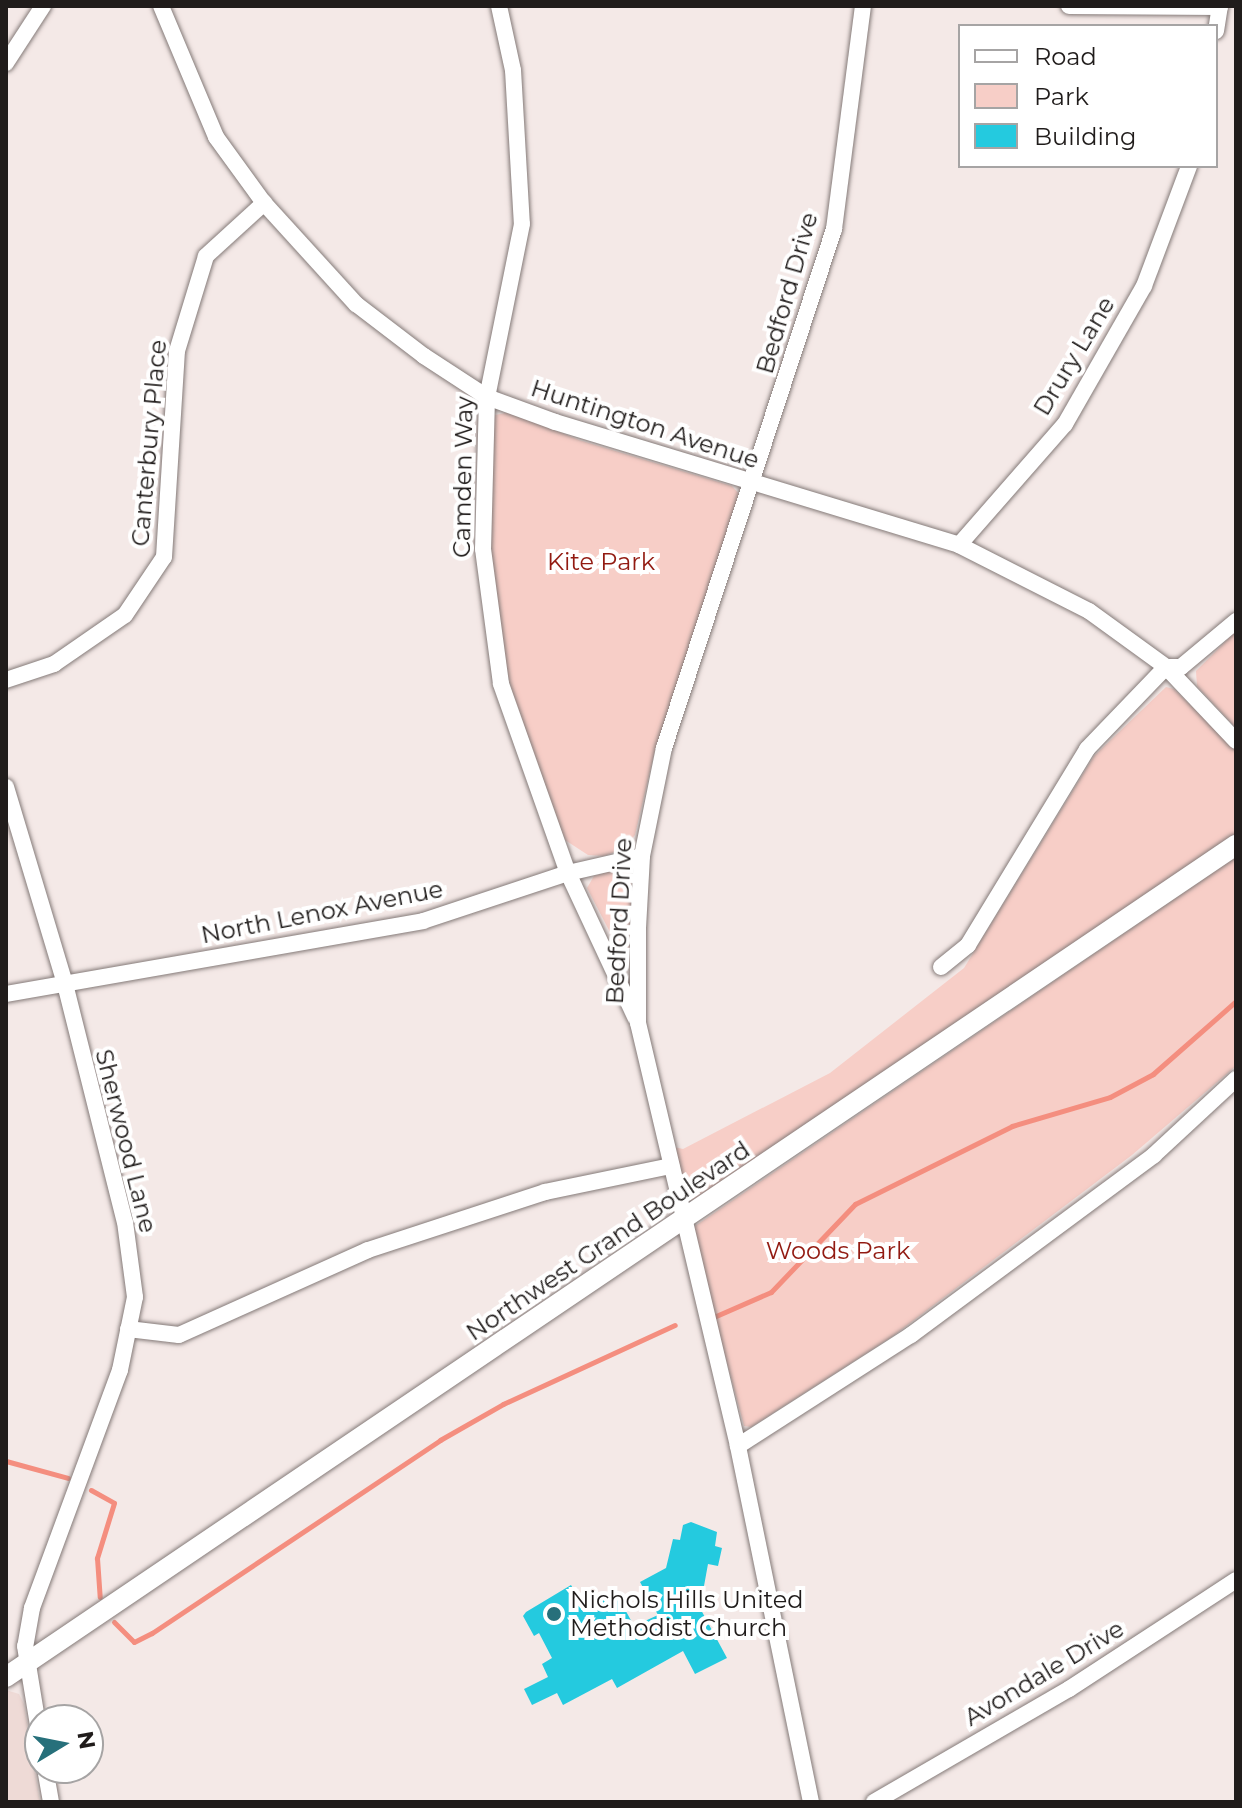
<!DOCTYPE html>
<style>
body{margin:0}
#map{position:relative;width:1242px;height:1808px;overflow:hidden;background:#f4e9e7;font-family:Montserrat,sans-serif}
div>[style]{position:absolute}
[style*='--x']{left:calc(var(--x)*1px);top:calc(var(--y)*1px);width:calc(var(--w)*1px);rotate:calc(var(--a)*1deg)}
.built>*{inset:0;background:#eedad6}
.green>*{inset:0;background:#f7cec7}
.stream>*{height:5px;margin:-2.5px;padding:0 2.5px;transform-origin:2.5px;border-radius:2.5px;background:#f48e7f}
.building>*{inset:0;background:#24cadf}
.roads{filter:drop-shadow(0 0 2px #847a78) drop-shadow(0 0 2px #847a78)}
.minor>*{height:16px;margin:-8px;padding:0 8px;transform-origin:8px;border-radius:8px;background:#fff}
.tertiary>*{height:20px;margin:-10px;padding:0 10px;transform-origin:10px;border-radius:10px;background:#fff}
.dots>*{width:22px;height:22px;translate:-50% -50%;box-sizing:border-box;border:4px solid #fff;border-radius:50%}
span{translate:-50% -50%;white-space:nowrap;text-align:center;line-height:1.15;-webkit-text-stroke:8px #fff;paint-order:stroke}
.street-label{font-size:24px;color:#201c1b}
.park-label{font-size:24px;color:#921a11}
.poi-label{font-size:24px;color:#201c1b}
.left{translate:0 -50%;text-align:left}
.frame{position:absolute;inset:0;border:8px solid #201c1b;pointer-events:none}
.legend{position:absolute;left:958px;top:24px;width:260px;height:144px;box-sizing:border-box;background:#fff;border:2px solid #a6a4a4;margin:0;padding:10px 14px;list-style:none;font-size:24px;color:#201c1b}
.legend li{display:flex;align-items:center;gap:16px;height:40px}
.legend b{width:40px;border:2px solid #a6a4a4}
.north{position:absolute;left:24px;top:1704px;width:80px;height:80px;box-sizing:border-box;background:#fff;border:2px solid #a6a4a4;border-radius:50%;rotate:80deg;font-size:22px;font-weight:700;line-height:32px;text-align:center;color:#201c1b}
.north::after{content:'';display:block;margin:auto;width:28px;height:36px;background:#27707b;clip-path:polygon(50% 0,100% 100%,50% 72%,0 100%)}
</style>
<div id="map">
<div class="built">
<i style="clip-path:polygon(6px 1690px,19px 1694px,24px 1704px,40px 1802px,6px 1802px)"></i>
</div>
<div class="green">
<i style="clip-path:polygon(510px 412px,579px 440px,732px 486px,740px 495px,655px 750px,635px 835px,623px 849px,604px 856px,588px 855px,565px 840px,519px 722px,496px 623px,491px 568px,493px 421px,495px 415px)"></i>
<i style="clip-path:polygon(1236px 631px,1236px 728px,1197px 686px,1196px 671px)"></i>
<i style="clip-path:polygon(1166px 687px,1174px 689px,1236px 750px,1236px 833px,696px 1202px,686px 1198px,674px 1147px,683px 1149px,830px 1073px,964px 968px,1094px 756px)"></i>
<i style="clip-path:polygon(1236px 857px,1236px 1066px,1132px 1155px,893px 1336px,751px 1427px,744px 1426px,693px 1236px,695px 1226px)"></i>
<i style="clip-path:polygon(619px 868px,632px 875px,629px 956px,624px 959px,587px 888px,594px 876px)"></i>
</div>
<div class="stream">
<i style="--x:716;--y:1316;--w:60;--a:-23.6"></i>
<i style="--x:771;--y:1292;--w:122;--a:-46.3"></i>
<i style="--x:855;--y:1204;--w:175;--a:-26.4"></i>
<i style="--x:1012;--y:1126;--w:102;--a:-16.5"></i>
<i style="--x:1110;--y:1097;--w:49;--a:-28.1"></i>
<i style="--x:1153;--y:1074;--w:111;--a:-41.3"></i>
<i style="--x:6;--y:1461;--w:64;--a:15.3"></i>
<i style="--x:91;--y:1490;--w:26;--a:29"></i>
<i style="--x:114;--y:1503;--w:58;--a:107.2"></i>
<i style="--x:97;--y:1558;--w:39;--a:86"></i>
<i style="--x:114;--y:1622;--w:28;--a:45"></i>
<i style="--x:134;--y:1642;--w:20;--a:-27"></i>
<i style="--x:152;--y:1633;--w:347;--a:-33.8"></i>
<i style="--x:440;--y:1440;--w:73;--a:-29.7"></i>
<i style="--x:503;--y:1404;--w:189;--a:-24.7"></i>
</div>
<div class="building">
<i style="clip-path:polygon(691px 1522px,717px 1532px,715px 1546px,722px 1548px,718px 1566px,708px 1564px,700px 1608px,727px 1658px,695px 1674px,683px 1651px,617px 1688px,612px 1679px,563px 1705px,557px 1693px,532px 1705px,524px 1689px,548px 1677px,542px 1664px,552px 1658px,539px 1633px,534px 1636px,523px 1616px,526px 1612px,571px 1585px,584px 1608px,615px 1591px,634px 1626px,658px 1615px,640px 1582px,666px 1568px,673px 1539px,680px 1540px,683px 1525px)"></i>
</div>
<div class="roads">
<div class="minor">
<i style="--x:161;--y:6;--w:142;--a:67.2"></i>
<i style="--x:216;--y:137;--w:82;--a:54"></i>
<i style="--x:264;--y:203;--w:137;--a:47.7"></i>
<i style="--x:356;--y:304;--w:86;--a:37.4"></i>
<i style="--x:424;--y:356;--w:75;--a:33.1"></i>
<i style="--x:487;--y:397;--w:72;--a:20.2"></i>
<i style="--x:555;--y:422;--w:422;--a:16.9"></i>
<i style="--x:959;--y:545;--w:146;--a:26.9"></i>
<i style="--x:1089;--y:611;--w:95;--a:36"></i>
<i style="--x:1166;--y:667;--w:102;--a:46.6"></i>
<i style="--x:499;--y:6;--w:66;--a:77.7"></i>
<i style="--x:513;--y:70;--w:154;--a:86.7"></i>
<i style="--x:522;--y:224;--w:177;--a:101.4"></i>
<i style="--x:487;--y:397;--w:152;--a:91.5"></i>
<i style="--x:483;--y:549;--w:136;--a:82.4"></i>
<i style="--x:501;--y:684;--w:201;--a:70.5"></i>
<i style="--x:568;--y:873;--w:159;--a:65"></i>
<i style="--x:1069;--y:6;--w:151;--a:0.4"></i>
<i style="--x:1216;--y:31;--w:25;--a:-81"></i>
<i style="--x:6;--y:63;--w:68;--a:-57"></i>
<i style="--x:959;--y:545;--w:161;--a:-48.8"></i>
<i style="--x:1065;--y:424;--w:159;--a:-60.2"></i>
<i style="--x:1144;--y:286;--w:128;--a:-69.4"></i>
<i style="--x:6;--y:680;--w:51;--a:-18.4"></i>
<i style="--x:54;--y:664;--w:86;--a:-34.6"></i>
<i style="--x:125;--y:615;--w:70;--a:-56.1"></i>
<i style="--x:164;--y:557;--w:206;--a:-86.4"></i>
<i style="--x:177;--y:351;--w:99;--a:-73"></i>
<i style="--x:206;--y:256;--w:79;--a:-42.4"></i>
<i style="--x:6;--y:787;--w:206;--a:73.3"></i>
<i style="--x:65;--y:984;--w:245;--a:75.9"></i>
<i style="--x:125;--y:1222;--w:76;--a:82.4"></i>
<i style="--x:135;--y:1297;--w:75;--a:101.6"></i>
<i style="--x:120;--y:1370;--w:254;--a:110.3"></i>
<i style="--x:32;--y:1608;--w:39;--a:100"></i>
<i style="--x:25;--y:1646;--w:93;--a:80.7"></i>
<i style="--x:941;--y:967;--w:35;--a:-39"></i>
<i style="--x:968;--y:945;--w:229;--a:-58.7"></i>
<i style="--x:1087;--y:749;--w:114;--a:-46.1"></i>
<i style="--x:1166;--y:667;--w:15;--a:0"></i>
<i style="--x:1181;--y:667;--w:72;--a:-39.9"></i>
<i style="--x:6;--y:994;--w:423;--a:-9.9"></i>
<i style="--x:423;--y:921;--w:153;--a:-18.3"></i>
<i style="--x:568;--y:873;--w:76;--a:-12.9"></i>
<i style="--x:128;--y:1329;--w:51;--a:6.7"></i>
<i style="--x:179;--y:1335;--w:207;--a:-24.2"></i>
<i style="--x:368;--y:1250;--w:186;--a:-18.1"></i>
<i style="--x:545;--y:1192;--w:129;--a:-11.7"></i>
<i style="--x:738;--y:1446;--w:206;--a:-32.7"></i>
<i style="--x:911;--y:1335;--w:302;--a:-36.5"></i>
<i style="--x:1154;--y:1155;--w:112;--a:-42.8"></i>
<i style="--x:45;--y:1768;--w:35;--a:80"></i>
<i style="--x:811;--y:1802;--w:363;--a:-101.6"></i>
<i style="--x:738;--y:1446;--w:435;--a:-103.3"></i>
<i style="--x:638;--y:1023;--w:95;--a:-90"></i>
<i style="--x:638;--y:928;--w:72;--a:-86.8"></i>
<i style="--x:642;--y:856;--w:110;--a:-78.5"></i>
<i style="--x:664;--y:748;--w:546;--a:-71.86"></i>
<i style="--x:834;--y:229;--w:225;--a:-82.6"></i>
<i style="--x:874;--y:1802;--w:225;--a:-30.1"></i>
<i style="--x:1069;--y:1689;--w:199;--a:-33.1"></i>
</div>
<div class="tertiary">
<i style="--x:6;--y:1677;--w:1485;--a:-34.08"></i>
</div>
</div>
<div class="dots">
<i style="left:554px;top:1614px;background:#27707b"></i>
</div>
<div class="street-label">
<span style="left:787px;top:293px;rotate:-74deg">Bedford Drive</span>
<span style="left:1074px;top:356px;rotate:-59deg">Drury Lane</span>
<span style="left:645px;top:424px;rotate:18deg">Huntington Avenue</span>
<span style="left:149px;top:443px;rotate:-85deg">Canterbury Place</span>
<span style="left:463px;top:477px;rotate:-89deg">Camden Way</span>
<span style="left:322px;top:912px;rotate:-11deg">North Lenox Avenue</span>
<span style="left:619px;top:921px;rotate:-87deg">Bedford Drive</span>
<span style="left:126px;top:1141px;rotate:76deg">Sherwood Lane</span>
<span style="left:608px;top:1241px;rotate:-34deg">Northwest Grand Boulevard</span>
<span style="left:1044px;top:1673px;rotate:-31deg">Avondale Drive</span>
</div>
<div class="park-label">
<span style="left:601px;top:562px">Kite Park</span>
<span style="left:838px;top:1251px">Woods Park</span>
</div>
<div class="poi-label">
<span class="left" style="left:570px;top:1614px">Nichols Hills United<br>Methodist Church</span>
</div>
<div class="frame"></div>
<ul class="legend">
<li><b style="height:10px;background:#fff"></b>Road</li>
<li><b style="height:22px;background:#f7cec7"></b>Park</li>
<li><b style="height:22px;background:#24cadf"></b>Building</li>
</ul>
<div class="north">N</div>
</div>
